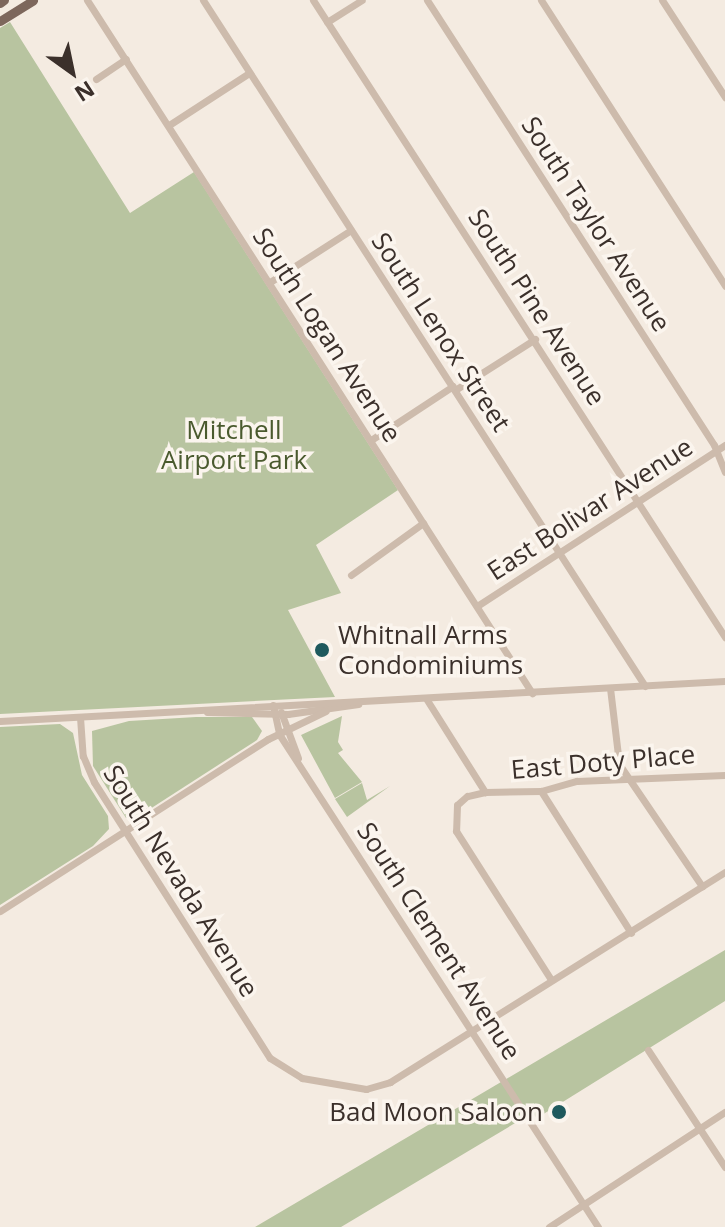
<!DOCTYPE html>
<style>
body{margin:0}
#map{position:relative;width:725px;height:1227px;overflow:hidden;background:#f4ebe1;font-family:"Open Sans",sans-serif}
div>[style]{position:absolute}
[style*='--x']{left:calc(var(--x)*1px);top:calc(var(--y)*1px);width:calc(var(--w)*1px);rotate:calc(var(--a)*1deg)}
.green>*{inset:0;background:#b8c4a0}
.minor>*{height:7px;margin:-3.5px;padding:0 3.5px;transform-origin:3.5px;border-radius:3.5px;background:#cdbbac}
.major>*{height:9px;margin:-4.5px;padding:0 4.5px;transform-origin:4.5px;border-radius:4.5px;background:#7d675c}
.dots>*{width:22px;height:22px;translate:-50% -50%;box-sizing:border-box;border:4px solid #fbf5ee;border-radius:50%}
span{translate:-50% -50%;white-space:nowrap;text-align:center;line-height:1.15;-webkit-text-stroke:7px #fbf5ee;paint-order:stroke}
.street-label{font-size:26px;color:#3b302b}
.park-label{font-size:26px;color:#4a5a2e}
.poi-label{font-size:26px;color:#3b302b}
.left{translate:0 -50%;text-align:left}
.right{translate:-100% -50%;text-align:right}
.north{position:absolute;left:32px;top:32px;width:80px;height:80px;-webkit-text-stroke:6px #fbf5ee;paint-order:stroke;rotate:147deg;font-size:22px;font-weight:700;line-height:32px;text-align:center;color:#3b302b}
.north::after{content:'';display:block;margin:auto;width:28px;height:36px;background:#3b302b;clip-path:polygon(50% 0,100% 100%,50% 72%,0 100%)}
</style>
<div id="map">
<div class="green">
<i style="clip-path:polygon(10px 22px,130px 213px,194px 172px,398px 490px,316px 545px,341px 593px,288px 610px,335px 697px,0 714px,0 28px)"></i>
<i style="clip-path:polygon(342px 716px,338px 742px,343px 750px,338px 753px,362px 782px,335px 798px,301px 735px)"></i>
<i style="clip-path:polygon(196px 717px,252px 717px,262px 731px,257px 740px,136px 818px,126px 818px,93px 766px,92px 731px,129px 721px)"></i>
<i style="clip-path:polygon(60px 724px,73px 733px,82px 775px,108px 816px,109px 829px,93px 846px,0 905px,0 727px)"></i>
<i style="clip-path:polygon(362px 783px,367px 800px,390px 786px,347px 817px,335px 799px)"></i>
<i style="clip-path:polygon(725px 950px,725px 1001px,537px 1118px,532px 1113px,341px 1227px,255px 1227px)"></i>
</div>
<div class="minor">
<i style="--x:87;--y:0;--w:824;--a:57.29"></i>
<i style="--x:203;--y:0;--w:816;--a:57.21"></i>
<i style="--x:313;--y:0;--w:759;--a:57.11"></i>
<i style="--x:427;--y:0;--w:530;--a:57.18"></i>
<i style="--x:714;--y:445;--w:29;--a:68"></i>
<i style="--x:541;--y:0;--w:340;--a:57.2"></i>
<i style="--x:662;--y:0;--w:116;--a:57"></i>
<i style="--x:327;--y:22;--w:41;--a:-32.2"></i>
<i style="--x:96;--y:79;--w:36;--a:-34"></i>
<i style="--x:169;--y:125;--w:95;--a:-33"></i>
<i style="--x:270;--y:282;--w:96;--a:-32.7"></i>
<i style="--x:455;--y:390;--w:95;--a:-32.5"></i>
<i style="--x:371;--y:440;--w:98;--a:-33.4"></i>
<i style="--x:351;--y:575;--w:89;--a:-35.8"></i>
<i style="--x:477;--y:606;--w:296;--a:-33"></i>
<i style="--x:610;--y:688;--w:77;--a:83.2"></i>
<i style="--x:619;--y:764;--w:148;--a:55.8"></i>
<i style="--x:427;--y:700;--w:109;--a:57.8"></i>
<i style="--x:485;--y:792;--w:18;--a:167"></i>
<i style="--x:467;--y:796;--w:13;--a:138"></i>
<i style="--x:457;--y:805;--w:26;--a:92"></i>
<i style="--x:456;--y:831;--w:174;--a:57.4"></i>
<i style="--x:273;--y:705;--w:30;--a:78"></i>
<i style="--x:279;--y:734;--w:587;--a:57.09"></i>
<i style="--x:207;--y:712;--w:81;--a:1.4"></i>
<i style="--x:288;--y:714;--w:71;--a:-8.1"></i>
<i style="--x:281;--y:712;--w:49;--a:69.7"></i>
<i style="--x:80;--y:717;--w:39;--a:86"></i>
<i style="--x:83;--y:756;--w:28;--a:67"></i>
<i style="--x:94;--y:782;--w:327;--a:57.5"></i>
<i style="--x:270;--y:1058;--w:38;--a:32"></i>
<i style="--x:302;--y:1078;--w:65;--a:9.8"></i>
<i style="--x:366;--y:1089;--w:25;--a:-16"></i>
<i style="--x:390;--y:1082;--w:395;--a:-32.1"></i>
<i style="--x:0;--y:721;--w:726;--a:-3.16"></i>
<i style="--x:541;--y:791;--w:168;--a:57.6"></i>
<i style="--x:485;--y:792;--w:56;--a:-1"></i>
<i style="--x:541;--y:791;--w:37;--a:-16"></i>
<i style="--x:577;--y:781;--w:148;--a:-2.3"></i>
<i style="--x:0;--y:911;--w:318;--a:-32.7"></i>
<i style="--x:268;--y:739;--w:64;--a:-25.8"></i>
<i style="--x:648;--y:1050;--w:140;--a:56.7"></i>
<i style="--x:549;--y:1227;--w:210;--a:-33.2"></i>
</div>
<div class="major">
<i style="--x:0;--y:3;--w:5;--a:-37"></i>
<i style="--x:0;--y:21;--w:39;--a:-32"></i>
</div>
<div class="dots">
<i style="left:322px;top:650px;background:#1f5a5e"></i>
<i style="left:559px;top:1112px;background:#1f5a5e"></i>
</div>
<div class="street-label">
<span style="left:596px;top:224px;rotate:57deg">South Taylor Avenue</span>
<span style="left:537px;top:307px;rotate:57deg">South Pine Avenue</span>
<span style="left:441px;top:332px;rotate:57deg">South Lenox Street</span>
<span style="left:327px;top:335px;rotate:57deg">South Logan Avenue</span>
<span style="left:590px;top:509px;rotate:-33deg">East Bolivar Avenue</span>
<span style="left:603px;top:762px;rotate:-5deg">East Doty Place</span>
<span style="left:181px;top:881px;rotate:58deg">South Nevada Avenue</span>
<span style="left:439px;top:941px;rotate:57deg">South Clement Avenue</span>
</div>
<div class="park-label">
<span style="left:234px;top:445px">Mitchell<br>Airport Park</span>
</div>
<div class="poi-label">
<span class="left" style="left:338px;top:650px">Whitnall Arms<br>Condominiums</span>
<span class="right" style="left:543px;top:1112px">Bad Moon Saloon</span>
</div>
<div class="north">N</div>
</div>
